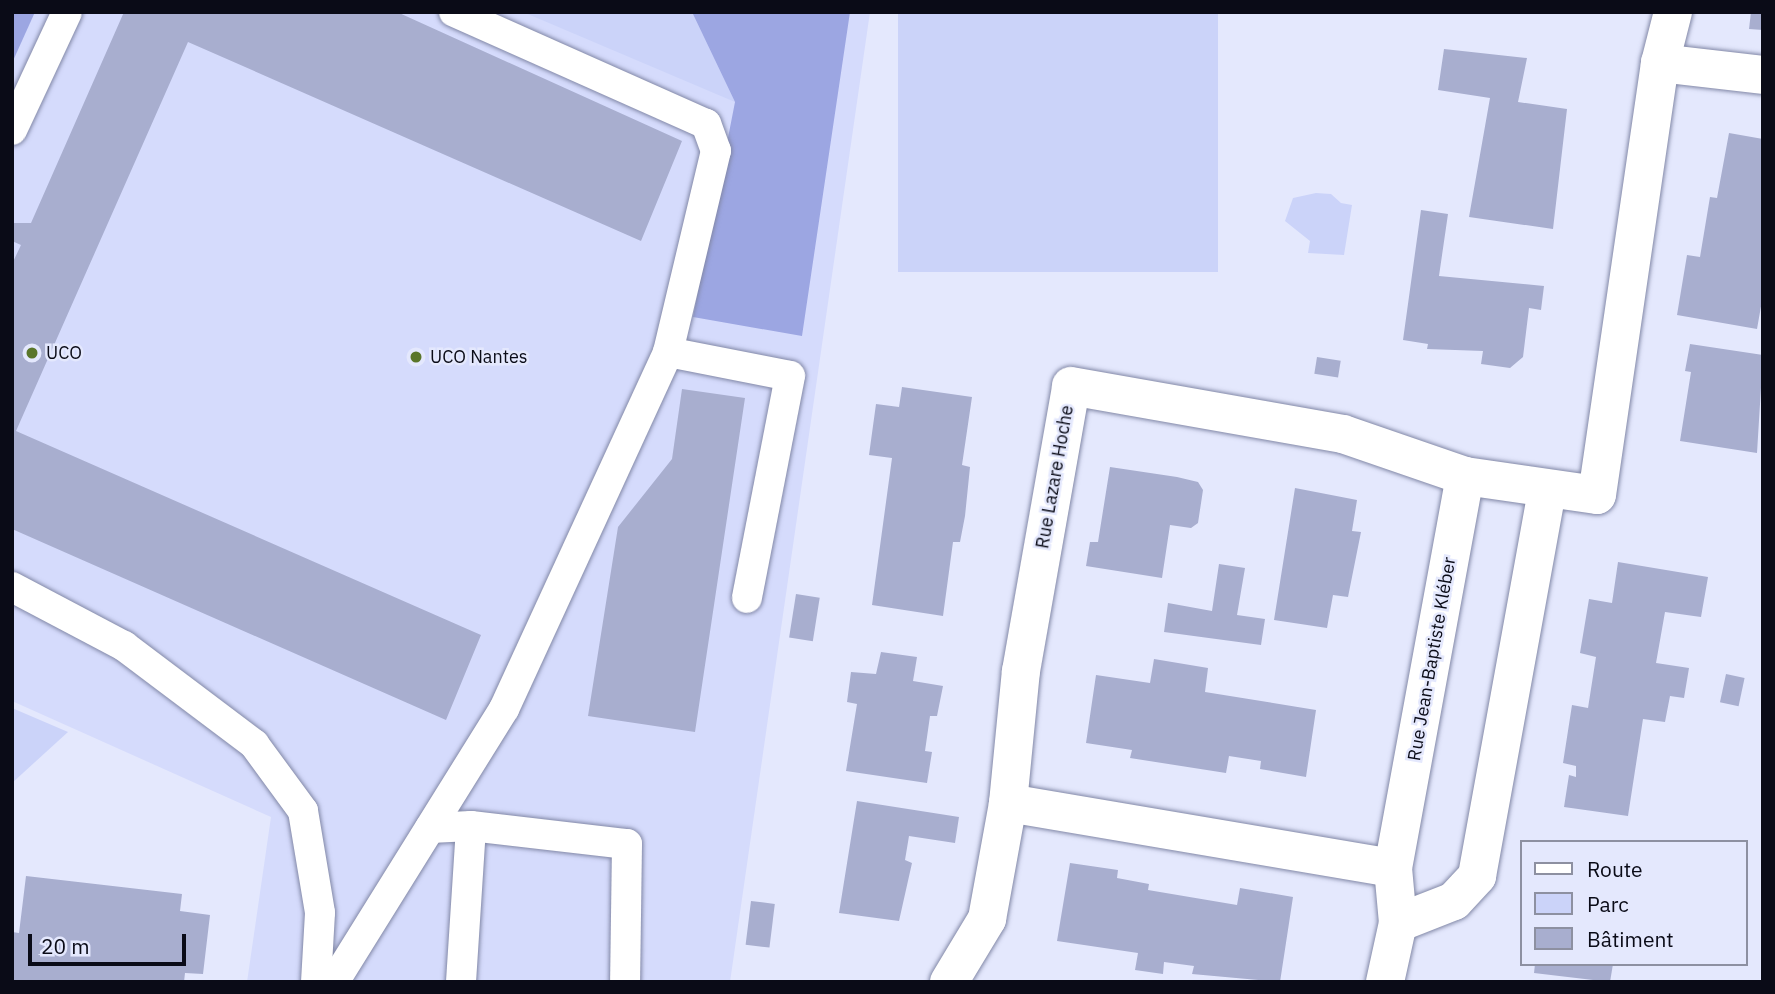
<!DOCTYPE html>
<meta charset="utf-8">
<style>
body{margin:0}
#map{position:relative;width:1775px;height:994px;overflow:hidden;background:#e4e8fd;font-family:"IBM Plex Sans",sans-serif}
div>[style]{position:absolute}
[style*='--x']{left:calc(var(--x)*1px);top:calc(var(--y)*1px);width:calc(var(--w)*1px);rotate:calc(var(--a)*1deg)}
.built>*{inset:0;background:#d5dbfc}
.green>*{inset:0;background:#cbd3f9;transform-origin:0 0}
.forest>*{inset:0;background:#9ca6e2}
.building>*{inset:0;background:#a8aecf;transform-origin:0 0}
.roads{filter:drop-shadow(0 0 2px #8288a7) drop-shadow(0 0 2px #8288a7)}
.lane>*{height:30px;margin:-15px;padding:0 15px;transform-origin:15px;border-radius:15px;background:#fff}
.street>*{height:38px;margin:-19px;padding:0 19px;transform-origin:19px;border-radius:19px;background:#fff}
.dots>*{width:19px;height:19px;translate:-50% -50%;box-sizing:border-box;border:4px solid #e4e8fd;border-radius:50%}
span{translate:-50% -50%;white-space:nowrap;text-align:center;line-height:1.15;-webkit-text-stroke:5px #e4e8fd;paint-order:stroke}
.poi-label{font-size:18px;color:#0a0b17}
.left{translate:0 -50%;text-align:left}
.street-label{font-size:18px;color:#0a0b17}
.frame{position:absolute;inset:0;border:14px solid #0a0b17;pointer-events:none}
.legend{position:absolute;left:1520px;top:840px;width:228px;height:126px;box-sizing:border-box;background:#e4e8fd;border:2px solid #8d90a1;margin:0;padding:9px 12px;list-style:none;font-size:21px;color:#0a0b17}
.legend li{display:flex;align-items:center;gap:14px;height:35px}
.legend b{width:35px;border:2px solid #8d90a1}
.scale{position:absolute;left:28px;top:934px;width:158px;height:32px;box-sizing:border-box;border:4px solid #0a0b17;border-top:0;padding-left:9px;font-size:21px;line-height:24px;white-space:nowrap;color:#0a0b17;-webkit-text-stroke:5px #e4e8fd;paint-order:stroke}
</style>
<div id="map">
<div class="built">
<i style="clip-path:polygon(12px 12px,870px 12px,730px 982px,247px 982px,271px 817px,12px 701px)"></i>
</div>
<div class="green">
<i style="clip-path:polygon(523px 12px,692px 12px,735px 102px)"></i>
<i style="left:898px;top:12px;width:320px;height:260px"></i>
<i style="clip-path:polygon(1316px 193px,1331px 194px,1341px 203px,1352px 205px,1344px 255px,1308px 253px,1310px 241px,1285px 221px,1293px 198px)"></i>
<i style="clip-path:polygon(12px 708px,68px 732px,12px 783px)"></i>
</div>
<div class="forest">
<i style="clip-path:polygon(12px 12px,35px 12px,12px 63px)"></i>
<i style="clip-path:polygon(692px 12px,850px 12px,802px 336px,693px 317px,735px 102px)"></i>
</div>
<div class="building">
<i style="clip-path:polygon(124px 12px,397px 12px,682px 141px,641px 241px,188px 42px,16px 431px,481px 635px,446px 720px,12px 529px,12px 264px,21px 245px,12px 241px,12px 223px,31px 223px)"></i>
<i style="clip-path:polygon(1751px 12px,1763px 12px,1763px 30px,1749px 29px)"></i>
<i style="clip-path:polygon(1444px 49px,1527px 58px,1518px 102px,1567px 109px,1553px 229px,1469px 217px,1490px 98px,1438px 90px)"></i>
<i style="clip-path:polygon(1729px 133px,1763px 139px,1763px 295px,1757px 329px,1677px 315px,1687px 255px,1700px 257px,1710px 197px,1717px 198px)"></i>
<i style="clip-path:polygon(1421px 210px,1448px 214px,1439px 276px,1544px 286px,1541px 310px,1529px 308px,1523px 357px,1510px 368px,1481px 364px,1483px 351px,1427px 349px,1428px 344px,1403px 340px)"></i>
<i style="clip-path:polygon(1690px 344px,1763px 355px,1757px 453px,1680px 441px,1691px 372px,1685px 371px)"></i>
<i style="left:1317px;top:357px;width:24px;height:17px;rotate:9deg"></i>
<i style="clip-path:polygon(902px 387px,972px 397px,962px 465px,970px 467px,965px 516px,960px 542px,953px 542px,943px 616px,872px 605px,892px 458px,869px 455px,876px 404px,899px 407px)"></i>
<i style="clip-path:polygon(682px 389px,745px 398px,695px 732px,588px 716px,618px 527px,672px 459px)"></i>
<i style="clip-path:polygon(1110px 467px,1177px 477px,1198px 482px,1203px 490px,1198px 523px,1191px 528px,1170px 525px,1162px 578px,1086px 566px,1090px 542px,1098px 542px)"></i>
<i style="clip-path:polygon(1295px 488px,1357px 500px,1352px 531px,1361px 532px,1348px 597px,1333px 595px,1327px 628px,1274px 620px)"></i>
<i style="clip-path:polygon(1618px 562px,1708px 577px,1701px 617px,1665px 612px,1656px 663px,1689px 668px,1684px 698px,1670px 696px,1665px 722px,1643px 719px,1628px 816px,1564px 807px,1569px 775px,1576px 777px,1576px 766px,1563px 763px,1572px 705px,1588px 708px,1596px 657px,1580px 653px,1589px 599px,1612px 603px)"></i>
<i style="clip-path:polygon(1219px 564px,1245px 568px,1237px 615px,1265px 619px,1261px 645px,1164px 632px,1168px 603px,1212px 611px)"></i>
<i style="left:796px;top:594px;width:24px;height:44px;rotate:9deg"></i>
<i style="clip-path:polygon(881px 652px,917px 657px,913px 681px,943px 686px,937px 716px,930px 716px,925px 751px,932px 752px,927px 783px,846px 771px,857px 704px,847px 702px,851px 672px,876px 674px)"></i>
<i style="clip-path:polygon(1154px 659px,1208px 668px,1205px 692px,1316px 710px,1306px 777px,1260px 769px,1261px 761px,1229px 756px,1226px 773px,1130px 758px,1132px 750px,1086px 743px,1096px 675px,1150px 683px)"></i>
<i style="left:1726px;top:674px;width:19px;height:29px;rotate:12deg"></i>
<i style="clip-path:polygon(857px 801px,959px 817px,955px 843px,909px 836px,905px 860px,912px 863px,899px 921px,839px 913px)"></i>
<i style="clip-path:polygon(1070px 863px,1118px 870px,1117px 878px,1149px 884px,1148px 890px,1237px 905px,1240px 888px,1293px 897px,1280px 982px,1192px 974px,1194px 966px,1164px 962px,1163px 974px,1135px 970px,1138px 953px,1057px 941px)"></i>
<i style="clip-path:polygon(26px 876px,182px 894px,180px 911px,210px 915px,203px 974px,185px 973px,184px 982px,12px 982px,12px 932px,19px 933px)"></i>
<i style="left:751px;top:901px;width:24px;height:44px;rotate:7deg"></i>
<i style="clip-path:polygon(1535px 964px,1613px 964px,1610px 982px,1534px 973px)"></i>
</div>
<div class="roads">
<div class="lane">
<i style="--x:12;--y:130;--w:130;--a:-65"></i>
<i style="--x:668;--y:352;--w:124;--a:11.1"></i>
<i style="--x:790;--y:376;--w:226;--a:101"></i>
<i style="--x:12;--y:587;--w:127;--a:27.8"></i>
<i style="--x:124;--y:646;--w:163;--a:37"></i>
<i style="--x:254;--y:744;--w:83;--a:53.8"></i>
<i style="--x:303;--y:811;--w:103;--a:80.5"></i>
<i style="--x:320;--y:913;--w:69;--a:93.3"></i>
<i style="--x:430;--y:828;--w:41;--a:-2.8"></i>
<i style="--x:471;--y:826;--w:157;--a:6.6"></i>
<i style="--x:627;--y:844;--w:138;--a:90.8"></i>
<i style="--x:334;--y:982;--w:322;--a:-58.1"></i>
<i style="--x:504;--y:709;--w:393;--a:-65.3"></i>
<i style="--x:668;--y:352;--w:207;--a:-76.6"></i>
<i style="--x:716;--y:151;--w:29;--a:-110"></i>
<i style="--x:706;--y:124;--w:276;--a:-156"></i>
<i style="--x:461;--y:982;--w:156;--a:-86.3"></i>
</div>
<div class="street">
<i style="--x:1660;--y:63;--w:104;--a:6.6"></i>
<i style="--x:1465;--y:476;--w:399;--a:100.4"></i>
<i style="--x:1393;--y:868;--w:55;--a:84.8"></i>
<i style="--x:1398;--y:923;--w:60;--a:-21.4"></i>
<i style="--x:1454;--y:901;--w:34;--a:-47"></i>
<i style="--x:1477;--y:876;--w:392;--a:-79.7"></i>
<i style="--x:1008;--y:803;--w:390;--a:9.6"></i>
<i style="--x:949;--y:982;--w:74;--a:-58.9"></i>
<i style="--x:987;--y:919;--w:118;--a:-79.7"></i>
<i style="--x:1008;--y:803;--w:133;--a:-84.4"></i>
<i style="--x:1021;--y:671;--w:289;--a:-80"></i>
<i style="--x:1071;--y:386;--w:276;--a:10"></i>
<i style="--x:1343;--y:434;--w:129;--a:19"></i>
<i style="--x:1465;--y:476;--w:133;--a:8.2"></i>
<i style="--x:1597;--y:495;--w:437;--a:-81.7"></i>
<i style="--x:1660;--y:63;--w:53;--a:-75.7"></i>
<i style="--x:1385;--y:982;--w:60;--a:-77.6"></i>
</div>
</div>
<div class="dots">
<i style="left:32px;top:353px;background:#5a762a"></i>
<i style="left:416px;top:357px;background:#5a762a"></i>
</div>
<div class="poi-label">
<span class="left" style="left:46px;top:353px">UCO</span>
<span class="left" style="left:430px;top:357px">UCO Nantes</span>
</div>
<div class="street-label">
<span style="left:1055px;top:477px;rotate:-80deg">Rue Lazare Hoche</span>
<span style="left:1432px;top:659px;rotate:-80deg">Rue Jean-Baptiste Kléber</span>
</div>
<div class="frame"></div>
<ul class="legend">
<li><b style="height:9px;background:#fff"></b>Route</li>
<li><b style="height:19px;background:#cbd3f9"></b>Parc</li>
<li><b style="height:19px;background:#a8aecf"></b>Bâtiment</li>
</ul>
<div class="scale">20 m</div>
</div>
